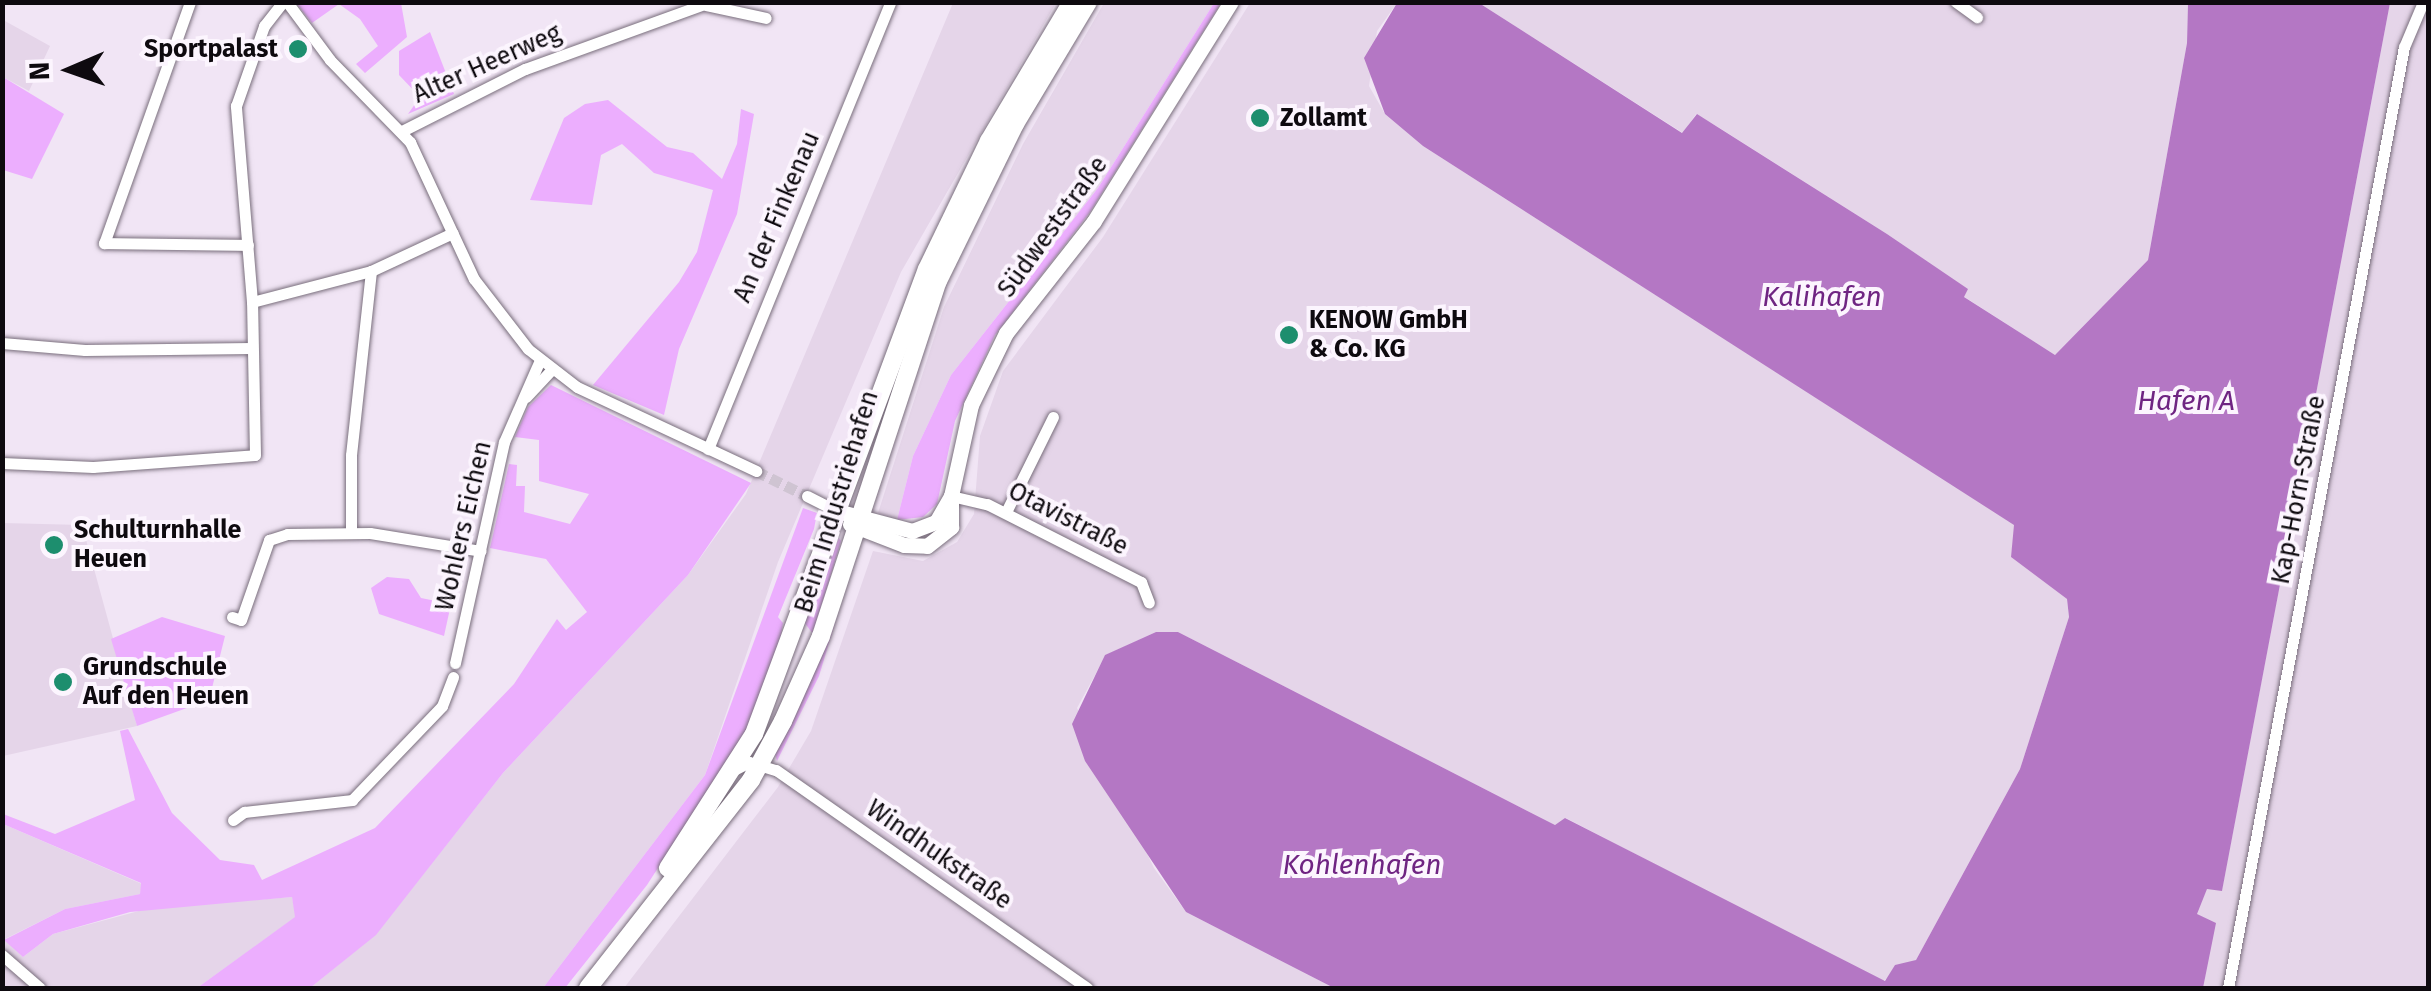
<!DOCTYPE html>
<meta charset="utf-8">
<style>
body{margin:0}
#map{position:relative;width:2431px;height:991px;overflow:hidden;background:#f1e5f5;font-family:"Fira Sans",sans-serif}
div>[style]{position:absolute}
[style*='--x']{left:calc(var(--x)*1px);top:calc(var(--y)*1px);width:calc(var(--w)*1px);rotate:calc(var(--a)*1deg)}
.built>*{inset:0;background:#e5d5e9}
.green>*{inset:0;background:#ecaefe}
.water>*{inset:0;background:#b477c4}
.street-tunnel>*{height:11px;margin-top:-5.5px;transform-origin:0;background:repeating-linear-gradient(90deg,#cfc4d2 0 11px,transparent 0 16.5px)}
.roads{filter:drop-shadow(0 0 2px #796e7c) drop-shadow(0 0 2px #796e7c)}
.street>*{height:11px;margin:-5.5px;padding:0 5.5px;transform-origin:5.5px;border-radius:5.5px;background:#fff}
.secondary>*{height:15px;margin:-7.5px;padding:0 7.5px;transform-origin:7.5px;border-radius:7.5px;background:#fff}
.primary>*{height:18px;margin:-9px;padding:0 9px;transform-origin:9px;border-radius:9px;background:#fff}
.dots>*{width:28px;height:28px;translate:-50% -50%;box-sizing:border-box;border:5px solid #fcf5fe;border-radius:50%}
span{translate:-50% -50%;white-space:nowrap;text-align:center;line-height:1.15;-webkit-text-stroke:8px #fcf5fe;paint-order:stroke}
.poi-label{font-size:25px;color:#0e0a0f;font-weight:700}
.right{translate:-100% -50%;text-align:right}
.left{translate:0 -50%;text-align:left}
.street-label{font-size:25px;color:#0e0a0f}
.water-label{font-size:28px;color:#6f2482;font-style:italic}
.frame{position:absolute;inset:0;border:5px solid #0e0a0f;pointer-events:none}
.north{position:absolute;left:20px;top:20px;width:100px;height:100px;-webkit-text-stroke:8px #fcf5fe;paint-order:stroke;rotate:268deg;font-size:28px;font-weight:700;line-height:40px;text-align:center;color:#0e0a0f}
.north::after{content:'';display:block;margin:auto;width:35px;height:45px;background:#0e0a0f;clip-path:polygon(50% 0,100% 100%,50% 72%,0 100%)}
</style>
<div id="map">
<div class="built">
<i style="clip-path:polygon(953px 3px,1056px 3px,901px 272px,778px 562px,705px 775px,543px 988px,310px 988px,376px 934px,503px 773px,688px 575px,746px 494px)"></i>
<i style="clip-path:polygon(1104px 3px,1214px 3px,1098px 188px,951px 375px,913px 456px,897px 520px,887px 517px,878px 513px,944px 307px,1023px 144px)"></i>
<i style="clip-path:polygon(1250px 3px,1397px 3px,1377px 31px,1369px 86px,1385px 114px,1423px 146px,2015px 525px,2011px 557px,2067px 599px,2069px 617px,2020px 769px,1916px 960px,1881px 982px,1566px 818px,1555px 825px,1178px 632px,1156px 632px,1106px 655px,1077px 708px,1154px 868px,1186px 912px,1334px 988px,624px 988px,778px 787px,811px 731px,873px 551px,923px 561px,957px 542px,974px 514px,980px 436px,1003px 371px,1103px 237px)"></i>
<i style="clip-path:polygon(1479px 3px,2188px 3px,2187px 43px,2148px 260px,2055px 355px,1963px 296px,1967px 289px,1887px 234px,1718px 127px,1696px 114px,1683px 133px)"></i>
<i style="clip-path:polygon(2390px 3px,2428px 3px,2428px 988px,2203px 988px,2212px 936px,2196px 915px,2207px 888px,2222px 890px)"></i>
<i style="clip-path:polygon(5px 21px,50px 46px,29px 91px,3px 77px)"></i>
<i style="clip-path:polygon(3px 523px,82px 525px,137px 726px,3px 756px)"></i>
<i style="clip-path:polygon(3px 824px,142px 884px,140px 894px,65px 909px,5px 939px,23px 957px,53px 934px,150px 908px,292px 897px,296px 917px,197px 988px,3px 988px)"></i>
</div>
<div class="green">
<i style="clip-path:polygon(296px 3px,401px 3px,407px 37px,365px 73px,356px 64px,378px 46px,360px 19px,339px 4px,312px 23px)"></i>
<i style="clip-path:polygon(1214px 3px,1221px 3px,1090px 212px,995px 335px,955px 421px,937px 504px,923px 517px,897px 520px,913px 456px,951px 375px,1098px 188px)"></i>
<i style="clip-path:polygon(430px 32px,454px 94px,408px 114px,420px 97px,399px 75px,399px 51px)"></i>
<i style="clip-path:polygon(3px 77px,64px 114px,32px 179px,3px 170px)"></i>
<i style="clip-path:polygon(608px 100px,667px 147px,693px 153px,722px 179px,737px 144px,741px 109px,754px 114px,737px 214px,679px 349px,664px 415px,593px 385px,679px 282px,697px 252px,713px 190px,654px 173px,622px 144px,601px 155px,592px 205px,530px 200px,564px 118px,585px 104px)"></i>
<i style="clip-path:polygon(551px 385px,751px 483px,688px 575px,503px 773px,376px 935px,310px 988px,197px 988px,295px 917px,292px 897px,130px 912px,53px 934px,23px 957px,4px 940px,65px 909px,140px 894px,141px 883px,3px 824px,3px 814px,55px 834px,135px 800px,120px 731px,128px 729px,172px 813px,220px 860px,254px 865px,262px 880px,375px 828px,514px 684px,557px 619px,566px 630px,587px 612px,546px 559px,490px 548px,509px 464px,517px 465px,516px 486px,525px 486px,524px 512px,570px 524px,589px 494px,539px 481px,539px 440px,515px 437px,528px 407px)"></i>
<i style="clip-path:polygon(803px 508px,817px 513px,814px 529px,778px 617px,783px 623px,777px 661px,756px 716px,647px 885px,565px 988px,543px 988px,705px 775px)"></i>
<i style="clip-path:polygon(839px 538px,841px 541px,813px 634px,804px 622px)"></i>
<i style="clip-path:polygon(387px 577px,409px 579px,421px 598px,451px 604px,444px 636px,379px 614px,371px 588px)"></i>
<i style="clip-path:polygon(839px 610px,819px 676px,777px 761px,775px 754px)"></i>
<i style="clip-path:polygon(162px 617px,225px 636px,209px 700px,137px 726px,111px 639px)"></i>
</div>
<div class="water">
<i style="clip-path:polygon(1397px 3px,1479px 3px,1682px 133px,1697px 114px,1887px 234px,1968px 289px,1964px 297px,2055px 355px,2148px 260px,2187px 43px,2188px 3px,2390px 3px,2222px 891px,2207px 889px,2197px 914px,2216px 923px,2203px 988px,1334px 988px,1186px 912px,1085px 761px,1072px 724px,1105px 655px,1156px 632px,1178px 632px,1555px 825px,1565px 818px,1885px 981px,1895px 965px,1916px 960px,2020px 769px,2069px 617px,2067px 599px,2011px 557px,2014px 525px,1423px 146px,1385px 114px,1364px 58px)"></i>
</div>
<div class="street-tunnel">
<i style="--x:756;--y:471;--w:57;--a:26.1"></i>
</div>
<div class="roads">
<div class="street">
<i style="--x:190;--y:2;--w:256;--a:109.6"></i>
<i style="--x:104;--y:243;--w:144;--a:0.8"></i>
<i style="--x:287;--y:2;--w:72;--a:53.4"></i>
<i style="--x:330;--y:60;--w:115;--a:45.7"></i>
<i style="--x:410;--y:142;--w:151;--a:65"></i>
<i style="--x:474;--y:279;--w:88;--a:52.4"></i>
<i style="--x:528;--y:349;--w:62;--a:37.8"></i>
<i style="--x:577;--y:387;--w:198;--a:25.1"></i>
<i style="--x:1956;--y:2;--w:26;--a:36"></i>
<i style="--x:706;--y:5;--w:61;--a:12.2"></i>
<i style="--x:402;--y:131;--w:138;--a:-26.8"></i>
<i style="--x:525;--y:69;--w:197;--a:-19.9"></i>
<i style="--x:252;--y:302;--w:197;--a:-94.7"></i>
<i style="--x:236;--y:106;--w:85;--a:-70.7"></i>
<i style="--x:264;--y:26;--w:31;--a:-52"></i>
<i style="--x:2;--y:343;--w:83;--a:4.8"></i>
<i style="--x:85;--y:350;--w:167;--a:-0.7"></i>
<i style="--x:526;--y:397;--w:38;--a:-47"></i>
<i style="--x:708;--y:449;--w:483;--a:-67.8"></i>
<i style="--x:2;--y:463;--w:91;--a:2.5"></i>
<i style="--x:93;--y:467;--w:162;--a:-4.2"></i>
<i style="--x:255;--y:455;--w:153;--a:-91.1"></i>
<i style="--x:252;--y:302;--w:123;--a:-14.6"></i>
<i style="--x:371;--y:271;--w:90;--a:-24.9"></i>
<i style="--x:807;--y:496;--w:34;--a:27"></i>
<i style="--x:951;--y:496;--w:37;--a:13"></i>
<i style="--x:987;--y:504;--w:173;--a:26.9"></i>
<i style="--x:1141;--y:582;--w:22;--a:69"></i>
<i style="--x:1006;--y:512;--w:106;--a:-63.7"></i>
<i style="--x:351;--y:532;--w:77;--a:-90"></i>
<i style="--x:351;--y:455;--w:185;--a:-83.8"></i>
<i style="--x:232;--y:617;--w:9;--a:18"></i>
<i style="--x:241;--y:620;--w:85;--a:-70.7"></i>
<i style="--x:269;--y:540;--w:19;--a:-18"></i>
<i style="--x:287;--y:534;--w:83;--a:-0.7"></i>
<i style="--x:370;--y:533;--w:112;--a:9.2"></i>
<i style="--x:455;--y:663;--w:226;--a:-77.5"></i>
<i style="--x:504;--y:442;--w:90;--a:-66.3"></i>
<i style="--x:734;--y:770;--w:17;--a:-28"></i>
<i style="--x:749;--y:762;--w:28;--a:17"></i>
<i style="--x:776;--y:770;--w:380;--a:35"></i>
<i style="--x:233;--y:820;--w:14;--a:-36"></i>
<i style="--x:244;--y:812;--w:109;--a:-6.3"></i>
<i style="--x:352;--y:800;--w:130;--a:-46.2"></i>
<i style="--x:442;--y:706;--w:31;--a:-69"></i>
<i style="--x:2;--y:955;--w:50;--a:41"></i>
<i style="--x:2228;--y:988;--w:957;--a:-79.41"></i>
<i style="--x:2404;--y:47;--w:49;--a:-67.1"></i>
</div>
<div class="secondary">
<i style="--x:837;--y:511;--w:78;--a:14.9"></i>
<i style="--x:912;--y:531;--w:26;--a:-21"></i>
<i style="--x:936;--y:522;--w:30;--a:-60"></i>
<i style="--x:951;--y:496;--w:93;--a:-77.6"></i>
<i style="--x:971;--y:405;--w:80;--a:-64.1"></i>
<i style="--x:1006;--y:333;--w:142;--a:-51.8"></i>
<i style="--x:1094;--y:221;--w:258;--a:-58"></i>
<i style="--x:850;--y:524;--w:58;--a:21.3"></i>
<i style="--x:904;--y:545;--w:23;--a:2"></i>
<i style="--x:927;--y:546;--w:31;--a:-38"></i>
<i style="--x:951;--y:527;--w:31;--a:-90"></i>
</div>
<div class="primary">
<i style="--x:668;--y:868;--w:159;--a:-57.3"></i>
<i style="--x:754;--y:734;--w:496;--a:-69.6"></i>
<i style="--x:927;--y:269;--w:142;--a:-64.2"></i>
<i style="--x:989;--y:141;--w:162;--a:-59.2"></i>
<i style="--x:588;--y:988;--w:264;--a:-51.9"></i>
<i style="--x:751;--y:780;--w:67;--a:-61.5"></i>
<i style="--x:783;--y:721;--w:93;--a:-65.9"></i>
<i style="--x:821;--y:636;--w:374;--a:-71.8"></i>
<i style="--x:938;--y:281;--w:175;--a:-63.9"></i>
<i style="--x:1015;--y:124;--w:142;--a:-59.1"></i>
</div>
</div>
<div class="dots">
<i style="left:298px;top:49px;background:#1d8e6e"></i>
<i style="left:1260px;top:118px;background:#1d8e6e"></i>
<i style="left:1289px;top:335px;background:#1d8e6e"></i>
<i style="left:54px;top:545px;background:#1d8e6e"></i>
<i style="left:63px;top:682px;background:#1d8e6e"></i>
</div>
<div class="poi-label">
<span class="right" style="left:278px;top:49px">Sportpalast</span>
<span class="left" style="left:1280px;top:118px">Zollamt</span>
<span class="left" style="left:1309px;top:335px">KENOW GmbH<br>&amp; Co. KG</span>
<span class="left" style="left:74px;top:545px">Schulturnhalle<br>Heuen</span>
<span class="left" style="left:83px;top:682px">Grundschule<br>Auf den Heuen</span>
</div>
<div class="street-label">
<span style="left:487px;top:64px;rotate:-24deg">Alter Heerweg</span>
<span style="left:777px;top:217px;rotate:-67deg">An der Finkenau</span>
<span style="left:1053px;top:227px;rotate:-54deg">Südweststraße</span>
<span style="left:2299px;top:490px;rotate:-79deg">Kap-Horn-Straße</span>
<span style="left:837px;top:502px;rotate:-73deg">Beim Industriehafen</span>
<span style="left:1068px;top:519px;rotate:27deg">Otavistraße</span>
<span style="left:464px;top:526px;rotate:-77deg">Wohlers Eichen</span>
<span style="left:939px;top:855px;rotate:35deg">Windhukstraße</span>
</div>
<div class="water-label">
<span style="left:1822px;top:297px">Kalihafen</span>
<span style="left:2186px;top:401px">Hafen A</span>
<span style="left:1362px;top:865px">Kohlenhafen</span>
</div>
<div class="frame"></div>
<div class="north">N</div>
</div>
